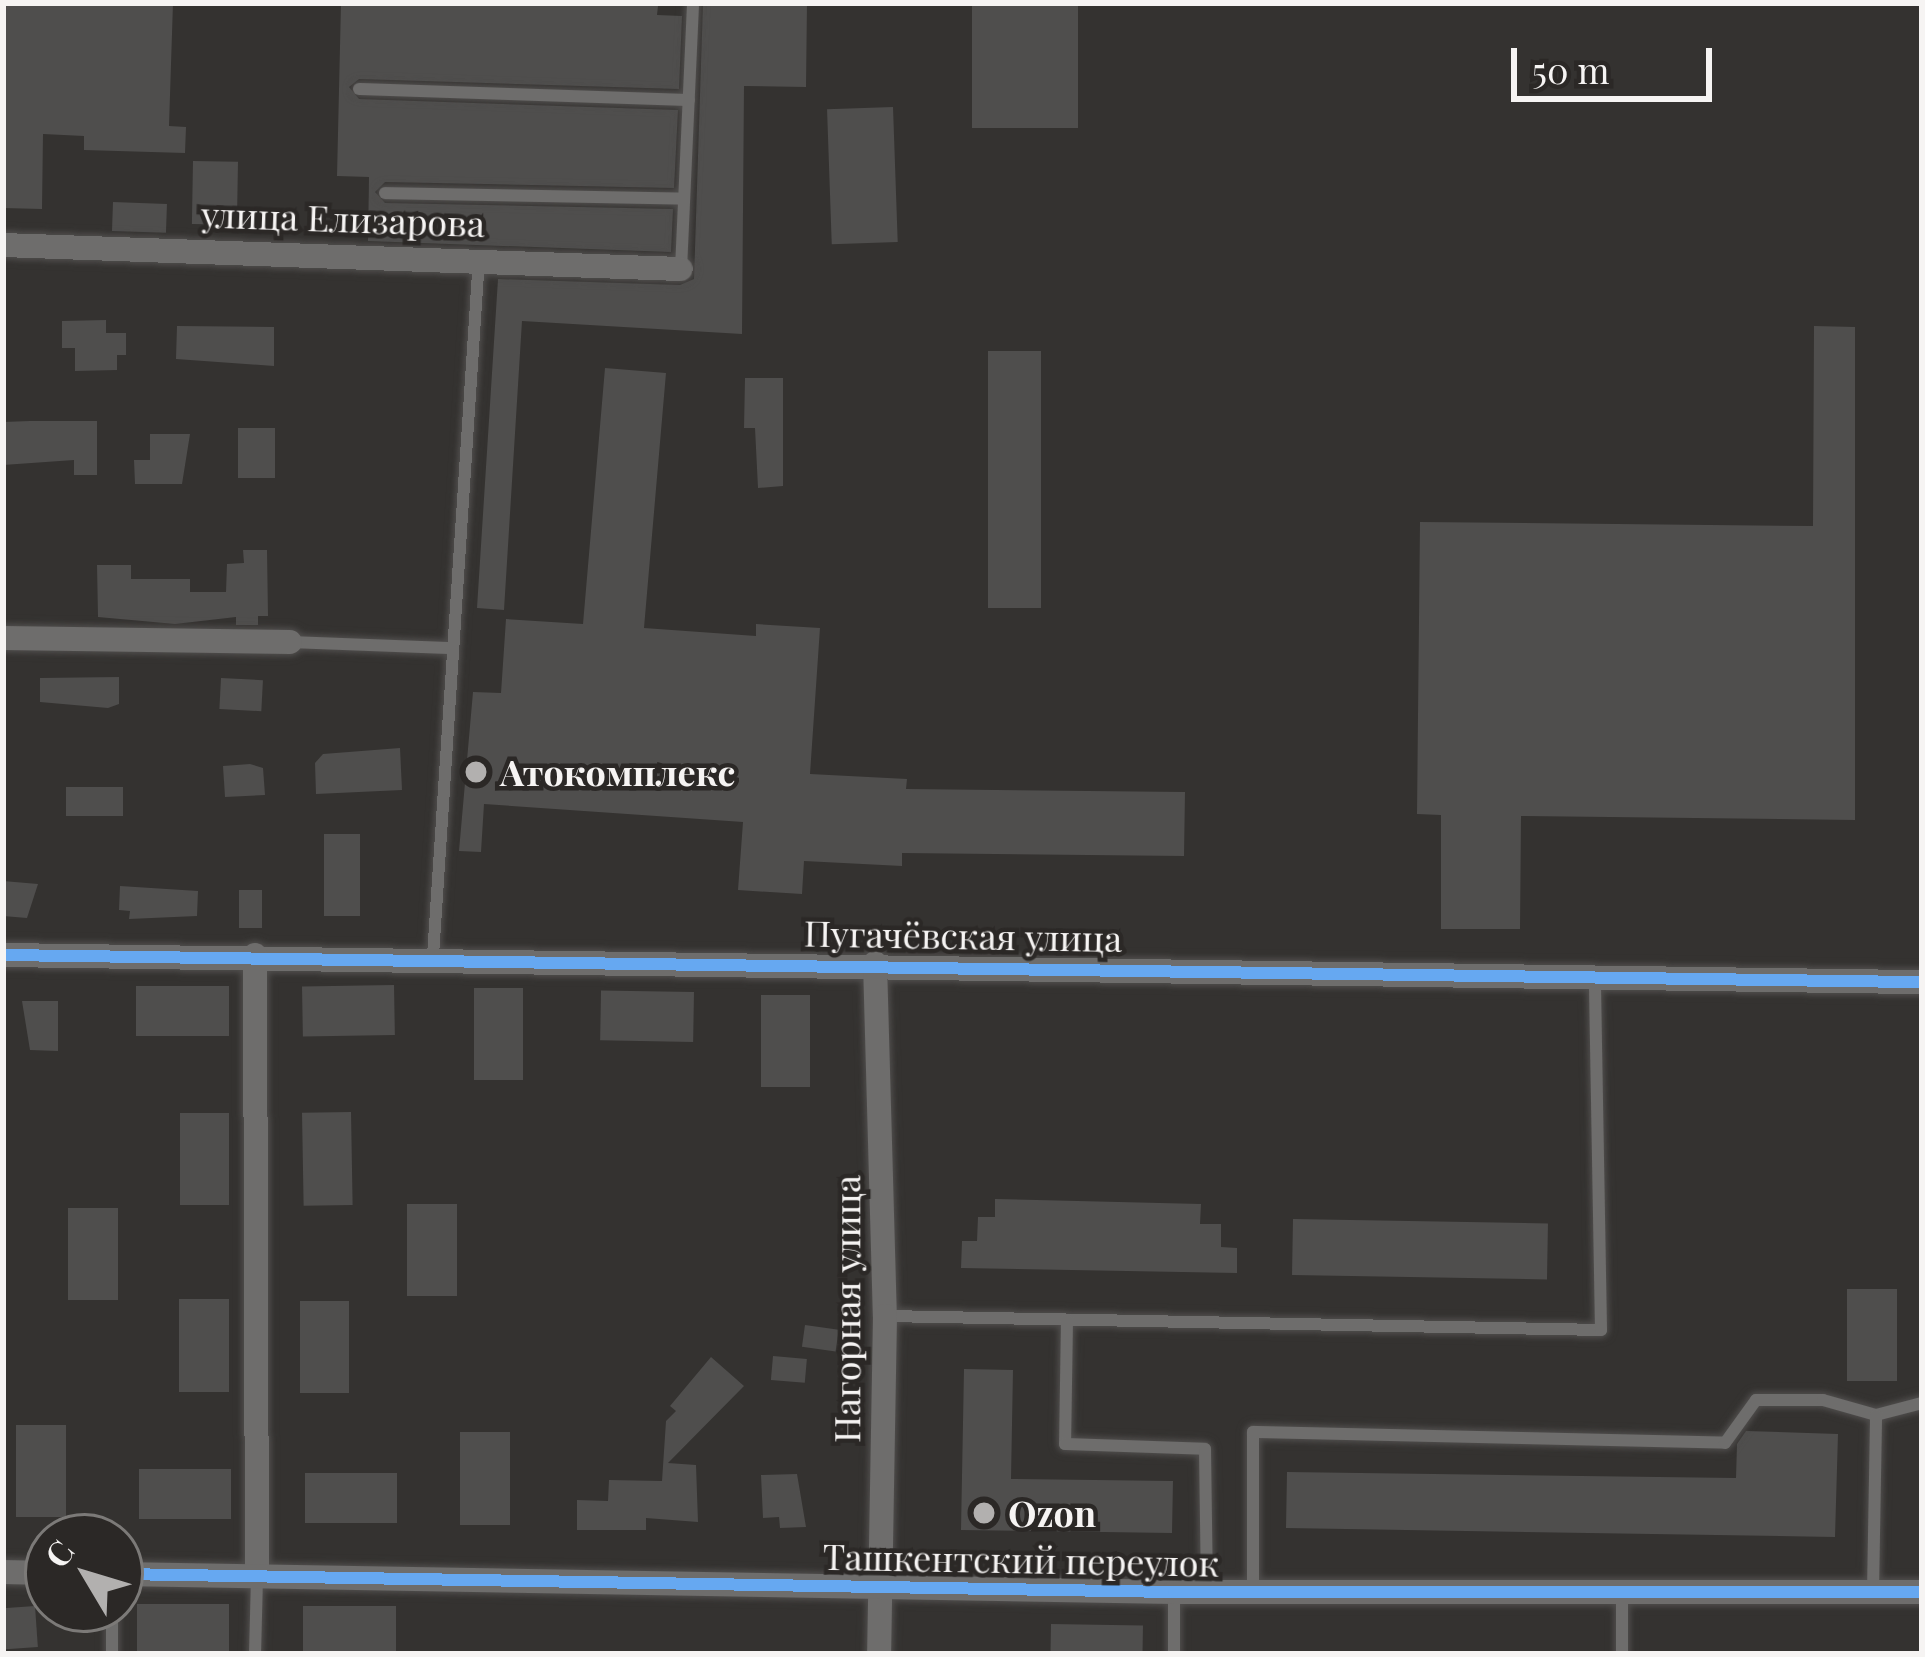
<!DOCTYPE html>
<meta charset="utf-8">
<style>
body{margin:0}
#map{position:relative;width:1925px;height:1657px;overflow:hidden;background:#343230;font-family:"Playfair Display",serif}
div>[style]{position:absolute}
[style*='--x']{left:calc(var(--x)*1px);top:calc(var(--y)*1px);width:calc(var(--w)*1px);rotate:calc(var(--a)*1deg)}
.building>*{inset:0;background:#4f4e4d;transform-origin:0 0}
.roads{filter:drop-shadow(0 0 3px #504e4d) drop-shadow(0 0 3px #504e4d)}
.service>*{height:12px;margin:-6px;padding:0 6px;transform-origin:6px;border-radius:6px;background:#6e6d6c}
.minor>*{height:24px;margin:-12px;padding:0 12px;transform-origin:12px;border-radius:12px;background:#6e6d6c}
.cycleway>*{height:12px;margin:-6px;padding:0 6px;transform-origin:6px;border-radius:6px;background:#66a8f1}
.dots>*{width:33px;height:33px;translate:-50% -50%;box-sizing:border-box;border:6px solid #2b2826;border-radius:50%}
span{translate:-50% -50%;white-space:nowrap;text-align:center;line-height:1.15;-webkit-text-stroke:9px #2b2826;paint-order:stroke}
.street-label{font-size:36px;color:#f6f4f3}
.poi-label{font-size:36px;color:#f6f4f3;font-weight:700}
.left{translate:0 -50%;text-align:left}
.frame{position:absolute;inset:0;border:6px solid #f6f4f3;pointer-events:none}
.north{position:absolute;left:24px;top:1513px;width:120px;height:120px;box-sizing:border-box;background:#2b2826;border:3px solid #7c7a78;border-radius:50%;rotate:308deg;font-size:33px;font-weight:700;line-height:48px;text-align:center;color:#f6f4f3}
.north::after{content:'';display:block;margin:auto;width:42px;height:54px;background:#b2b0af;clip-path:polygon(50% 0,100% 100%,50% 72%,0 100%)}
.scale{position:absolute;left:1511px;top:48px;width:201px;height:54px;box-sizing:border-box;border:6px solid #f6f4f3;border-top:0;padding-left:15px;font-size:36px;line-height:42px;white-space:nowrap;color:#f6f4f3;-webkit-text-stroke:9px #2b2826;paint-order:stroke}
</style>
<div id="map">
<div class="building">
<i style="clip-path:polygon(3px 3px,173px 3px,169px 126px,186px 127px,185px 153px,84px 150px,84px 136px,43px 134px,42px 209px,3px 208px)"></i>
<i style="clip-path:polygon(341px 3px,658px 6px,657px 15px,682px 16px,679px 89px,359px 79px,349px 87px,359px 99px,678px 110px,674px 188px,385px 182px,375px 192px,385px 203px,673px 209px,671px 252px,368px 241px,369px 177px,337px 176px)"></i>
<i style="clip-path:polygon(703px 3px,807px 3px,806px 87px,744px 86px,742px 334px,522px 321px,504px 610px,477px 608px,498px 279px,680px 285px,694px 279px)"></i>
<i style="left:972px;top:3px;width:106px;height:125px"></i>
<i style="left:893px;top:107px;width:135px;height:66px;rotate:88deg"></i>
<i style="left:193px;top:161px;width:45px;height:63px;rotate:1deg"></i>
<i style="left:113px;top:202px;width:54px;height:29px;rotate:2deg"></i>
<i style="clip-path:polygon(106px 320px,106px 333px,126px 333px,126px 355px,117px 355px,117px 370px,75px 371px,75px 348px,62px 348px,62px 321px)"></i>
<i style="clip-path:polygon(177px 326px,274px 327px,274px 366px,176px 359px)"></i>
<i style="clip-path:polygon(1814px 326px,1855px 327px,1855px 820px,1521px 816px,1520px 929px,1441px 929px,1441px 815px,1417px 814px,1420px 522px,1813px 526px)"></i>
<i style="left:1041px;top:351px;width:257px;height:53px;rotate:90deg"></i>
<i style="clip-path:polygon(605px 368px,666px 373px,644px 628px,756px 636px,756px 624px,820px 628px,810px 774px,907px 779px,906px 789px,1185px 792px,1184px 856px,902px 853px,902px 866px,804px 861px,802px 894px,738px 890px,743px 822px,484px 804px,481px 852px,459px 851px,473px 692px,501px 693px,506px 619px,583px 624px)"></i>
<i style="clip-path:polygon(745px 378px,783px 378px,783px 486px,758px 488px,755px 428px,744px 428px)"></i>
<i style="clip-path:polygon(30px 421px,97px 421px,97px 475px,74px 475px,74px 460px,3px 465px,3px 422px)"></i>
<i style="left:238px;top:428px;width:37px;height:50px"></i>
<i style="clip-path:polygon(150px 434px,190px 434px,182px 484px,135px 484px,134px 460px,150px 460px)"></i>
<i style="clip-path:polygon(243px 550px,267px 550px,268px 616px,258px 616px,258px 625px,236px 625px,236px 617px,175px 624px,98px 617px,97px 565px,131px 565px,131px 579px,190px 579px,190px 592px,226px 592px,227px 564px,244px 563px)"></i>
<i style="clip-path:polygon(119px 677px,119px 704px,108px 708px,40px 702px,40px 678px)"></i>
<i style="left:221px;top:678px;width:42px;height:31px;rotate:3deg"></i>
<i style="clip-path:polygon(400px 748px,402px 790px,316px 794px,315px 763px,323px 754px)"></i>
<i style="clip-path:polygon(250px 764px,263px 768px,265px 795px,225px 797px,223px 766px)"></i>
<i style="left:123px;top:787px;width:29px;height:57px;rotate:90deg"></i>
<i style="left:324px;top:834px;width:36px;height:82px"></i>
<i style="clip-path:polygon(3px 881px,38px 884px,27px 918px,3px 916px)"></i>
<i style="clip-path:polygon(120px 886px,198px 891px,197px 916px,129px 919px,130px 911px,119px 910px)"></i>
<i style="left:262px;top:890px;width:38px;height:23px;rotate:90deg"></i>
<i style="left:394px;top:985px;width:50px;height:92px;rotate:89deg"></i>
<i style="left:229px;top:986px;width:50px;height:93px;rotate:90deg"></i>
<i style="left:474px;top:988px;width:49px;height:92px"></i>
<i style="left:694px;top:992px;width:50px;height:93px;rotate:91deg"></i>
<i style="left:761px;top:995px;width:49px;height:92px"></i>
<i style="clip-path:polygon(22px 1001px,58px 1001px,58px 1051px,30px 1050px)"></i>
<i style="left:351px;top:1112px;width:93px;height:49px;rotate:89deg"></i>
<i style="left:180px;top:1113px;width:49px;height:92px"></i>
<i style="clip-path:polygon(995px 1199px,1201px 1204px,1200px 1224px,1221px 1224px,1221px 1247px,1237px 1248px,1237px 1273px,961px 1268px,962px 1241px,977px 1241px,978px 1217px,995px 1217px)"></i>
<i style="left:407px;top:1204px;width:50px;height:92px"></i>
<i style="left:68px;top:1208px;width:50px;height:92px"></i>
<i style="left:1293px;top:1219px;width:255px;height:56px;rotate:1deg"></i>
<i style="left:1847px;top:1289px;width:50px;height:92px"></i>
<i style="left:179px;top:1299px;width:50px;height:93px"></i>
<i style="left:300px;top:1301px;width:49px;height:92px"></i>
<i style="left:805px;top:1325px;width:34px;height:22px;rotate:8deg"></i>
<i style="left:773px;top:1356px;width:34px;height:24px;rotate:5deg"></i>
<i style="clip-path:polygon(711px 1357px,744px 1386px,668px 1463px,696px 1465px,698px 1522px,646px 1518px,646px 1530px,577px 1530px,577px 1500px,608px 1501px,609px 1480px,662px 1481px,666px 1421px,676px 1411px,670px 1406px)"></i>
<i style="clip-path:polygon(964px 1369px,1013px 1370px,1011px 1479px,1173px 1481px,1172px 1533px,961px 1530px)"></i>
<i style="left:16px;top:1425px;width:50px;height:92px"></i>
<i style="clip-path:polygon(1746px 1431px,1838px 1434px,1835px 1537px,1286px 1528px,1287px 1472px,1736px 1478px,1737px 1444px)"></i>
<i style="left:460px;top:1432px;width:50px;height:93px"></i>
<i style="left:231px;top:1469px;width:50px;height:92px;rotate:90deg"></i>
<i style="left:397px;top:1473px;width:50px;height:92px;rotate:90deg"></i>
<i style="clip-path:polygon(797px 1474px,806px 1527px,780px 1528px,779px 1517px,763px 1518px,761px 1475px)"></i>
<i style="left:137px;top:1604px;width:92px;height:50px"></i>
<i style="left:35px;top:1606px;width:41px;height:32px;rotate:86deg"></i>
<i style="left:303px;top:1606px;width:93px;height:48px"></i>
<i style="left:1051px;top:1624px;width:92px;height:30px;rotate:1deg"></i>
</div>
<div class="roads">
<div class="service">
<i style="--x:359;--y:89;--w:330;--a:1.9"></i>
<i style="--x:385;--y:193;--w:299;--a:1.1"></i>
<i style="--x:681;--y:269;--w:266;--a:-87.4"></i>
<i style="--x:290;--y:642;--w:158;--a:2.2"></i>
<i style="--x:433;--y:956;--w:700;--a:-86.23"></i>
<i style="--x:886;--y:1316;--w:715;--a:1.12"></i>
<i style="--x:1601;--y:1330;--w:355;--a:-91"></i>
<i style="--x:1067;--y:1320;--w:124;--a:90.9"></i>
<i style="--x:1065;--y:1444;--w:140;--a:2"></i>
<i style="--x:1205;--y:1449;--w:142;--a:89.2"></i>
<i style="--x:1253;--y:1590;--w:158;--a:-90"></i>
<i style="--x:1253;--y:1432;--w:472;--a:1.3"></i>
<i style="--x:1725;--y:1443;--w:53;--a:-54.2"></i>
<i style="--x:1756;--y:1400;--w:67;--a:0"></i>
<i style="--x:1823;--y:1400;--w:55;--a:15.8"></i>
<i style="--x:1876;--y:1415;--w:48;--a:-14.6"></i>
<i style="--x:1873;--y:1592;--w:177;--a:-89"></i>
<i style="--x:1174;--y:1593;--w:61;--a:90"></i>
<i style="--x:1622;--y:1594;--w:60;--a:90"></i>
<i style="--x:112;--y:1654;--w:45;--a:-90"></i>
<i style="--x:255;--y:1654;--w:77;--a:-88.5"></i>
</div>
<div class="minor">
<i style="--x:3;--y:245;--w:678;--a:2.03"></i>
<i style="--x:3;--y:638;--w:287;--a:0.8"></i>
<i style="--x:3;--y:955;--w:1919;--a:0.81"></i>
<i style="--x:255;--y:955;--w:621;--a:89.82"></i>
<i style="--x:875;--y:963;--w:353;--a:88.4"></i>
<i style="--x:885;--y:1316;--w:338;--a:91"></i>
<i style="--x:3;--y:1572;--w:45;--a:1.3"></i>
<i style="--x:120;--y:1574;--w:1054;--a:0.98"></i>
<i style="--x:1174;--y:1592;--w:748;--a:0"></i>
</div>
</div>
<div class="cycleway">
<i style="--x:3;--y:955;--w:1919;--a:0.81"></i>
<i style="--x:120;--y:1574;--w:1054;--a:0.98"></i>
<i style="--x:1174;--y:1592;--w:748;--a:0"></i>
</div>
<div class="dots">
<i style="left:476px;top:772px;background:#b2b0af"></i>
<i style="left:984px;top:1513px;background:#b2b0af"></i>
</div>
<div class="street-label">
<span style="left:343px;top:218px;rotate:2deg">улица Елизарова</span>
<span style="left:963px;top:935px;rotate:1deg">Пугачёвская улица</span>
<span style="left:846px;top:1309px;rotate:-90deg">Нагорная улица</span>
<span style="left:1021px;top:1559px;rotate:1deg">Ташкентский переулок</span>
</div>
<div class="poi-label">
<span class="left" style="left:500px;top:772px">Атокомплекс</span>
<span class="left" style="left:1008px;top:1513px">Ozon</span>
</div>
<div class="frame"></div>
<div class="north">С</div>
<div class="scale">50 m</div>
</div>
